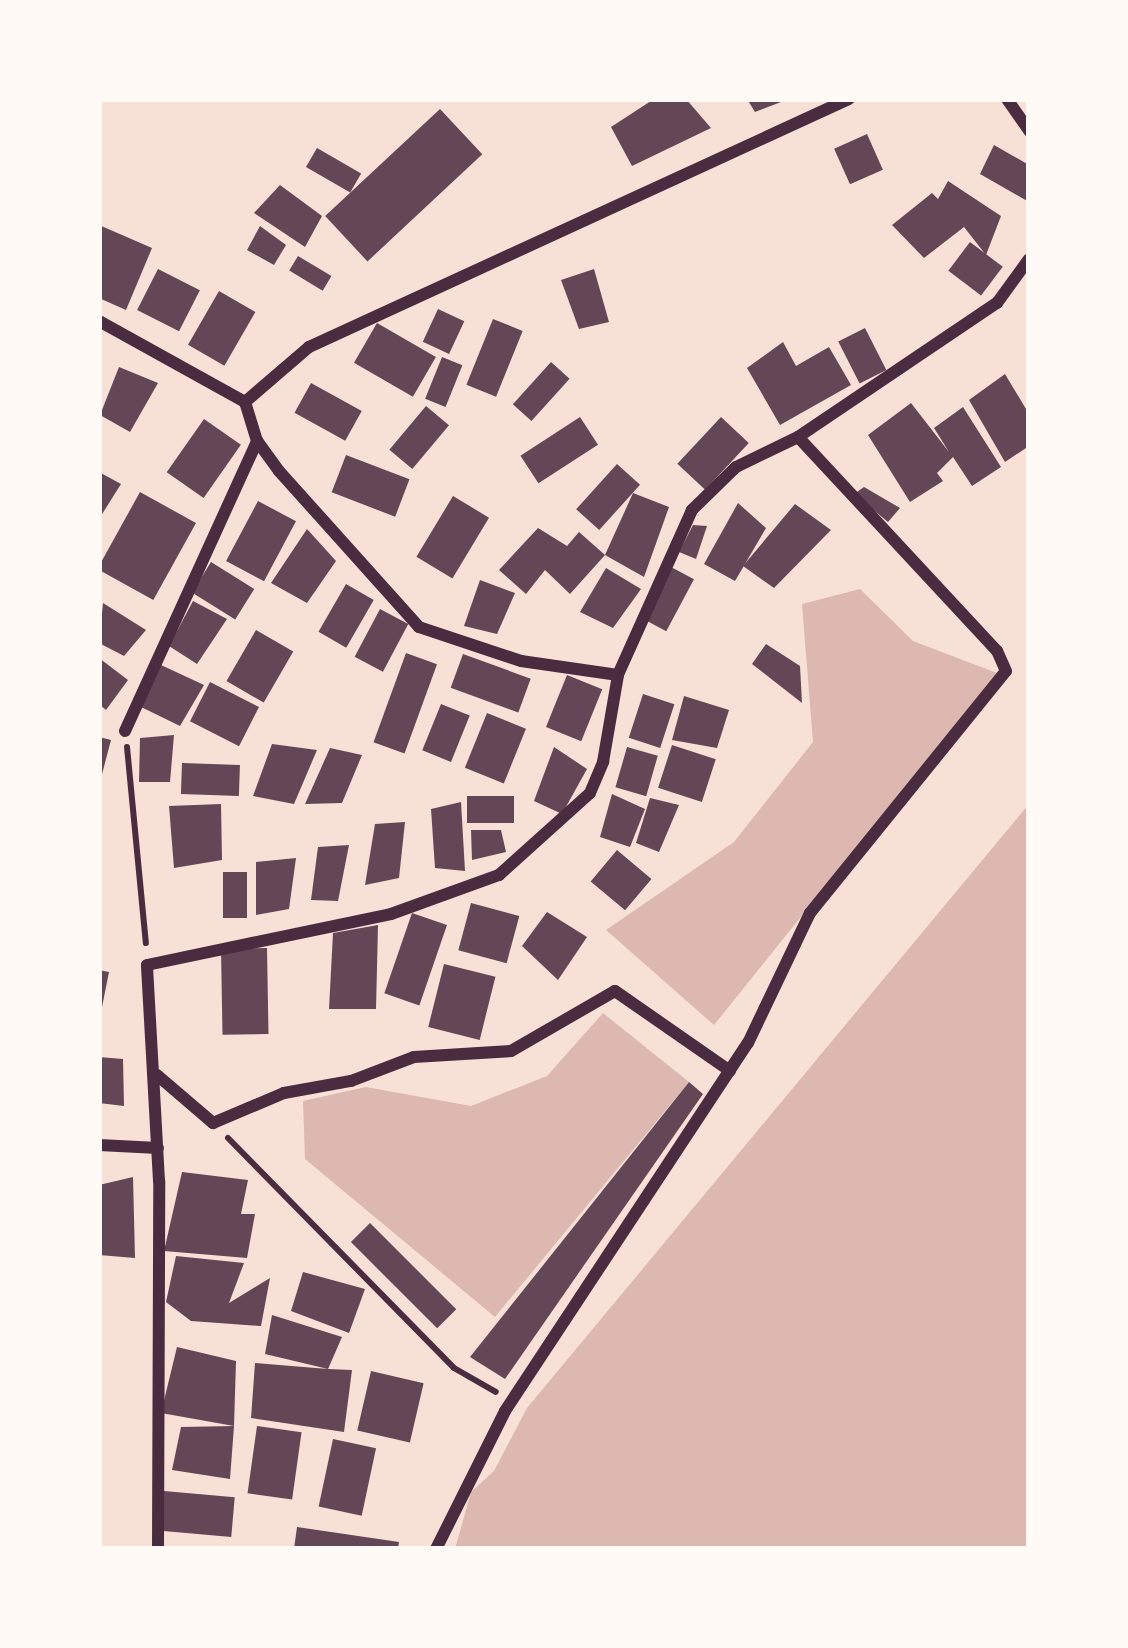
<!DOCTYPE html>
<style>
body{margin:0}
#map{position:relative;width:1128px;height:1648px;overflow:hidden;background:#f7e1d7;font-family:Helvetica,sans-serif}
div>[style]{position:absolute}
[style*='--x']{left:calc(var(--x)*1px);top:calc(var(--y)*1px);width:calc(var(--w)*1px);rotate:calc(var(--a)*1deg)}
.water>*{inset:0;background:#dcb8b0}
.building>*{inset:0;background:#644757;transform-origin:0 0}
.path>*{height:6px;margin:-3px;padding:0 3px;transform-origin:3px;border-radius:3px;background:#4a2c40}
.minor>*{height:12px;margin:-6px;padding:0 6px;transform-origin:6px;border-radius:6px;background:#4a2c40}
span{translate:-50% -50%;white-space:nowrap;text-align:center;line-height:1.15;-webkit-text-stroke:12px #fffaf5;paint-order:stroke}
.frame{position:absolute;inset:0;border:102px solid #fffaf5;pointer-events:none}
</style>
<div id="map">
<div class="water">
<i style="clip-path:polygon(860px 589px,913px 641px,997px 673px,714px 1025px,606px 930px,734px 842px,813px 742px,802px 604px)"></i>
<i style="clip-path:polygon(1029px 804px,1029px 1549px,455px 1549px,471px 1492px,494px 1471px,527px 1408px)"></i>
<i style="clip-path:polygon(603px 1013px,689px 1082px,495px 1317px,305px 1159px,303px 1101px,366px 1087px,471px 1106px,547px 1076px)"></i>
</div>
<div class="building">
<i style="clip-path:polygon(654px 99px,686px 99px,711px 128px,632px 166px,611px 127px)"></i>
<i style="clip-path:polygon(747px 99px,789px 99px,755px 112px)"></i>
<i style="left:440px;top:109px;width:62px;height:157px;rotate:47deg"></i>
<i style="left:867px;top:134px;width:39px;height:36px;rotate:66deg"></i>
<i style="clip-path:polygon(994px 145px,1029px 165px,1029px 202px,980px 174px)"></i>
<i style="left:317px;top:148px;width:51px;height:22px;rotate:30deg"></i>
<i style="clip-path:polygon(948px 181px,1001px 216px,986px 255px,964px 227px,924px 258px,892px 225px,932px 193px,938px 199px)"></i>
<i style="clip-path:polygon(280px 185px,322px 216px,305px 247px,254px 213px)"></i>
<i style="clip-path:polygon(99px 225px,152px 248px,126px 310px,99px 298px)"></i>
<i style="clip-path:polygon(260px 226px,286px 245px,274px 265px,247px 250px)"></i>
<i style="left:970px;top:242px;width:41px;height:36px;rotate:37deg"></i>
<i style="left:298px;top:256px;width:39px;height:17px;rotate:31deg"></i>
<i style="left:158px;top:269px;width:47px;height:46px;rotate:27deg"></i>
<i style="clip-path:polygon(594px 269px,609px 322px,579px 329px,561px 280px)"></i>
<i style="left:219px;top:291px;width:42px;height:62px;rotate:30deg"></i>
<i style="left:438px;top:309px;width:29px;height:36px;rotate:25deg"></i>
<i style="left:493px;top:319px;width:32px;height:71px;rotate:22deg"></i>
<i style="left:377px;top:323px;width:68px;height:46px;rotate:30deg"></i>
<i style="left:865px;top:328px;width:47px;height:30px;rotate:63deg"></i>
<i style="clip-path:polygon(783px 342px,796px 366px,829px 347px,851px 385px,780px 425px,747px 368px)"></i>
<i style="left:442px;top:357px;width:22px;height:45px;rotate:22deg"></i>
<i style="left:551px;top:362px;width:25px;height:57px;rotate:42deg"></i>
<i style="clip-path:polygon(119px 367px,158px 383px,130px 432px,100px 415px)"></i>
<i style="clip-path:polygon(1005px 374px,1029px 414px,1029px 446px,1005px 462px,969px 400px)"></i>
<i style="left:311px;top:383px;width:58px;height:34px;rotate:29deg"></i>
<i style="clip-path:polygon(911px 403px,949px 452px,934px 428px,963px 407px,1001px 467px,972px 486px,953px 457px,937px 473px,943px 481px,910px 502px,868px 435px)"></i>
<i style="left:426px;top:406px;width:30px;height:57px;rotate:40deg"></i>
<i style="left:580px;top:417px;width:33px;height:71px;rotate:57deg"></i>
<i style="left:721px;top:417px;width:38px;height:64px;rotate:43deg"></i>
<i style="left:204px;top:419px;width:45px;height:65px;rotate:35deg"></i>
<i style="left:346px;top:455px;width:68px;height:40px;rotate:21deg"></i>
<i style="left:617px;top:464px;width:31px;height:61px;rotate:42deg"></i>
<i style="clip-path:polygon(99px 472px,121px 484px,99px 519px)"></i>
<i style="clip-path:polygon(864px 487px,900px 508px,888px 522px,854px 494px)"></i>
<i style="left:140px;top:492px;width:64px;height:88px;rotate:29deg"></i>
<i style="clip-path:polygon(633px 493px,669px 507px,644px 577px,605px 555px)"></i>
<i style="left:453px;top:496px;width:42px;height:71px;rotate:31deg"></i>
<i style="left:258px;top:501px;width:43px;height:68px;rotate:28deg"></i>
<i style="clip-path:polygon(738px 503px,766px 528px,735px 581px,704px 564px)"></i>
<i style="clip-path:polygon(795px 504px,831px 530px,774px 588px,743px 566px)"></i>
<i style="clip-path:polygon(693px 525px,707px 526px,696px 559px,679px 552px)"></i>
<i style="clip-path:polygon(538px 528px,567px 546px,579px 532px,605px 555px,570px 594px,545px 570px,526px 594px,499px 570px)"></i>
<i style="clip-path:polygon(307px 529px,336px 561px,307px 603px,271px 583px)"></i>
<i style="left:211px;top:562px;width:51px;height:36px;rotate:32deg"></i>
<i style="left:671px;top:567px;width:26px;height:59px;rotate:28deg"></i>
<i style="clip-path:polygon(606px 568px,641px 589px,613px 628px,580px 612px)"></i>
<i style="clip-path:polygon(480px 580px,515px 593px,497px 634px,464px 626px)"></i>
<i style="left:346px;top:584px;width:32px;height:55px;rotate:30deg"></i>
<i style="clip-path:polygon(193px 601px,227px 619px,197px 664px,169px 646px)"></i>
<i style="clip-path:polygon(103px 603px,146px 630px,124px 656px,99px 643px)"></i>
<i style="left:380px;top:609px;width:32px;height:54px;rotate:28deg"></i>
<i style="left:256px;top:630px;width:43px;height:59px;rotate:30deg"></i>
<i style="clip-path:polygon(766px 644px,800px 666px,802px 703px,752px 664px)"></i>
<i style="left:406px;top:653px;width:33px;height:95px;rotate:20deg"></i>
<i style="left:463px;top:654px;width:72px;height:36px;rotate:20deg"></i>
<i style="clip-path:polygon(99px 658px,128px 680px,106px 710px,99px 704px)"></i>
<i style="clip-path:polygon(161px 665px,204px 685px,180px 726px,137px 705px)"></i>
<i style="left:567px;top:675px;width:38px;height:56px;rotate:22deg"></i>
<i style="left:210px;top:682px;width:55px;height:44px;rotate:27deg"></i>
<i style="left:643px;top:694px;width:33px;height:46px;rotate:18deg"></i>
<i style="clip-path:polygon(684px 696px,729px 710px,717px 748px,672px 740px)"></i>
<i style="left:441px;top:704px;width:31px;height:50px;rotate:22deg"></i>
<i style="left:487px;top:713px;width:42px;height:59px;rotate:22deg"></i>
<i style="clip-path:polygon(174px 735px,170px 782px,139px 782px,140px 738px)"></i>
<i style="clip-path:polygon(99px 737px,111px 740px,101px 778px,99px 778px)"></i>
<i style="clip-path:polygon(272px 744px,317px 750px,294px 804px,253px 796px)"></i>
<i style="left:672px;top:745px;width:46px;height:45px;rotate:18deg"></i>
<i style="clip-path:polygon(554px 747px,587px 769px,562px 814px,534px 801px)"></i>
<i style="left:627px;top:747px;width:32px;height:42px;rotate:16deg"></i>
<i style="clip-path:polygon(330px 748px,362px 755px,342px 803px,305px 804px)"></i>
<i style="left:182px;top:763px;width:58px;height:31px;rotate:2deg"></i>
<i style="clip-path:polygon(612px 794px,645px 809px,630px 847px,600px 837px)"></i>
<i style="left:467px;top:796px;width:47px;height:27px"></i>
<i style="clip-path:polygon(650px 798px,679px 805px,659px 852px,636px 843px)"></i>
<i style="clip-path:polygon(461px 802px,465px 871px,435px 868px,431px 809px)"></i>
<i style="clip-path:polygon(221px 804px,222px 860px,174px 868px,169px 806px)"></i>
<i style="clip-path:polygon(405px 822px,399px 878px,365px 885px,375px 824px)"></i>
<i style="clip-path:polygon(471px 830px,501px 830px,506px 852px,472px 860px)"></i>
<i style="clip-path:polygon(349px 845px,338px 901px,311px 900px,318px 847px)"></i>
<i style="left:617px;top:850px;width:45px;height:41px;rotate:40deg"></i>
<i style="clip-path:polygon(296px 858px,289px 909px,256px 915px,256px 862px)"></i>
<i style="left:223px;top:872px;width:24px;height:46px"></i>
<i style="left:471px;top:903px;width:50px;height:49px;rotate:15deg"></i>
<i style="clip-path:polygon(547px 912px,587px 937px,558px 980px,522px 946px)"></i>
<i style="left:412px;top:913px;width:37px;height:85px;rotate:19deg"></i>
<i style="clip-path:polygon(378px 925px,376px 1009px,329px 1009px,333px 933px)"></i>
<i style="left:267px;top:948px;width:86px;height:46px;rotate:89deg"></i>
<i style="left:444px;top:964px;width:53px;height:65px;rotate:14deg"></i>
<i style="clip-path:polygon(99px 970px,109px 972px,101px 1012px,99px 1011px)"></i>
<i style="clip-path:polygon(99px 1057px,123px 1059px,124px 1106px,99px 1103px)"></i>
<i style="clip-path:polygon(689px 1082px,703px 1094px,505px 1379px,470px 1357px)"></i>
<i style="clip-path:polygon(182px 1172px,248px 1180px,241px 1214px,255px 1214px,247px 1258px,164px 1251px)"></i>
<i style="clip-path:polygon(133px 1177px,135px 1258px,99px 1255px,99px 1185px)"></i>
<i style="left:370px;top:1223px;width:122px;height:27px;rotate:45deg"></i>
<i style="clip-path:polygon(176px 1256px,244px 1263px,229px 1303px,270px 1278px,261px 1326px,191px 1321px,166px 1302px)"></i>
<i style="clip-path:polygon(303px 1272px,365px 1289px,349px 1333px,291px 1311px)"></i>
<i style="clip-path:polygon(272px 1315px,342px 1337px,328px 1369px,352px 1370px,344px 1432px,251px 1418px,255px 1363px,328px 1369px,265px 1354px)"></i>
<i style="clip-path:polygon(177px 1347px,236px 1361px,234px 1426px,161px 1413px)"></i>
<i style="left:371px;top:1371px;width:54px;height:61px;rotate:13deg"></i>
<i style="clip-path:polygon(234px 1426px,230px 1479px,172px 1470px,181px 1427px)"></i>
<i style="left:257px;top:1426px;width:45px;height:68px;rotate:8deg"></i>
<i style="left:333px;top:1439px;width:44px;height:69px;rotate:12deg"></i>
<i style="left:164px;top:1491px;width:71px;height:40px;rotate:5deg"></i>
<i style="clip-path:polygon(297px 1527px,399px 1542px,398px 1549px,294px 1549px)"></i>
</div>
<div class="path">
<i style="--x:127;--y:747;--w:197;--a:84.5"></i>
<i style="--x:228;--y:1138;--w:322;--a:45.5"></i>
<i style="--x:454;--y:1368;--w:48;--a:29.7"></i>
</div>
<div class="minor">
<i style="--x:1007;--y:99;--w:39;--a:55"></i>
<i style="--x:99;--y:321;--w:167;--a:29"></i>
<i style="--x:245;--y:402;--w:84;--a:-40.7"></i>
<i style="--x:309;--y:347;--w:594;--a:-24.67"></i>
<i style="--x:798;--y:437;--w:240;--a:-34"></i>
<i style="--x:997;--y:303;--w:54;--a:-54"></i>
<i style="--x:125;--y:731;--w:319;--a:-65.5"></i>
<i style="--x:157;--y:1075;--w:74;--a:40.6"></i>
<i style="--x:213;--y:1123;--w:77;--a:-22.9"></i>
<i style="--x:284;--y:1093;--w:68;--a:-10.2"></i>
<i style="--x:351;--y:1081;--w:67;--a:-20.9"></i>
<i style="--x:414;--y:1057;--w:97;--a:-3.5"></i>
<i style="--x:511;--y:1051;--w:120;--a:-30"></i>
<i style="--x:615;--y:991;--w:140;--a:34.8"></i>
<i style="--x:99;--y:1145;--w:59;--a:2.9"></i>
<i style="--x:158;--y:1549;--w:368;--a:-89.8"></i>
<i style="--x:159;--y:1181;--w:216;--a:-93.2"></i>
<i style="--x:147;--y:965;--w:249;--a:-11.8"></i>
<i style="--x:391;--y:914;--w:115;--a:-19.9"></i>
<i style="--x:499;--y:875;--w:122;--a:-42"></i>
<i style="--x:590;--y:793;--w:34;--a:-67"></i>
<i style="--x:603;--y:762;--w:88;--a:-80.2"></i>
<i style="--x:618;--y:675;--w:98;--a:-171.8"></i>
<i style="--x:521;--y:661;--w:108;--a:-161.6"></i>
<i style="--x:419;--y:627;--w:210;--a:-131.9"></i>
<i style="--x:279;--y:471;--w:37;--a:-126"></i>
<i style="--x:257;--y:441;--w:41;--a:-107.1"></i>
<i style="--x:436;--y:1549;--w:154;--a:-63.4"></i>
<i style="--x:505;--y:1411;--w:441;--a:-56.6"></i>
<i style="--x:748;--y:1043;--w:144;--a:-64.5"></i>
<i style="--x:810;--y:913;--w:311;--a:-51"></i>
<i style="--x:1006;--y:671;--w:22;--a:-114"></i>
<i style="--x:997;--y:651;--w:292;--a:-132.9"></i>
<i style="--x:798;--y:437;--w:69;--a:154.2"></i>
<i style="--x:736;--y:467;--w:62;--a:135.7"></i>
<i style="--x:692;--y:510;--w:181;--a:114.2"></i>
</div>
<div class="frame"></div>
</div>
